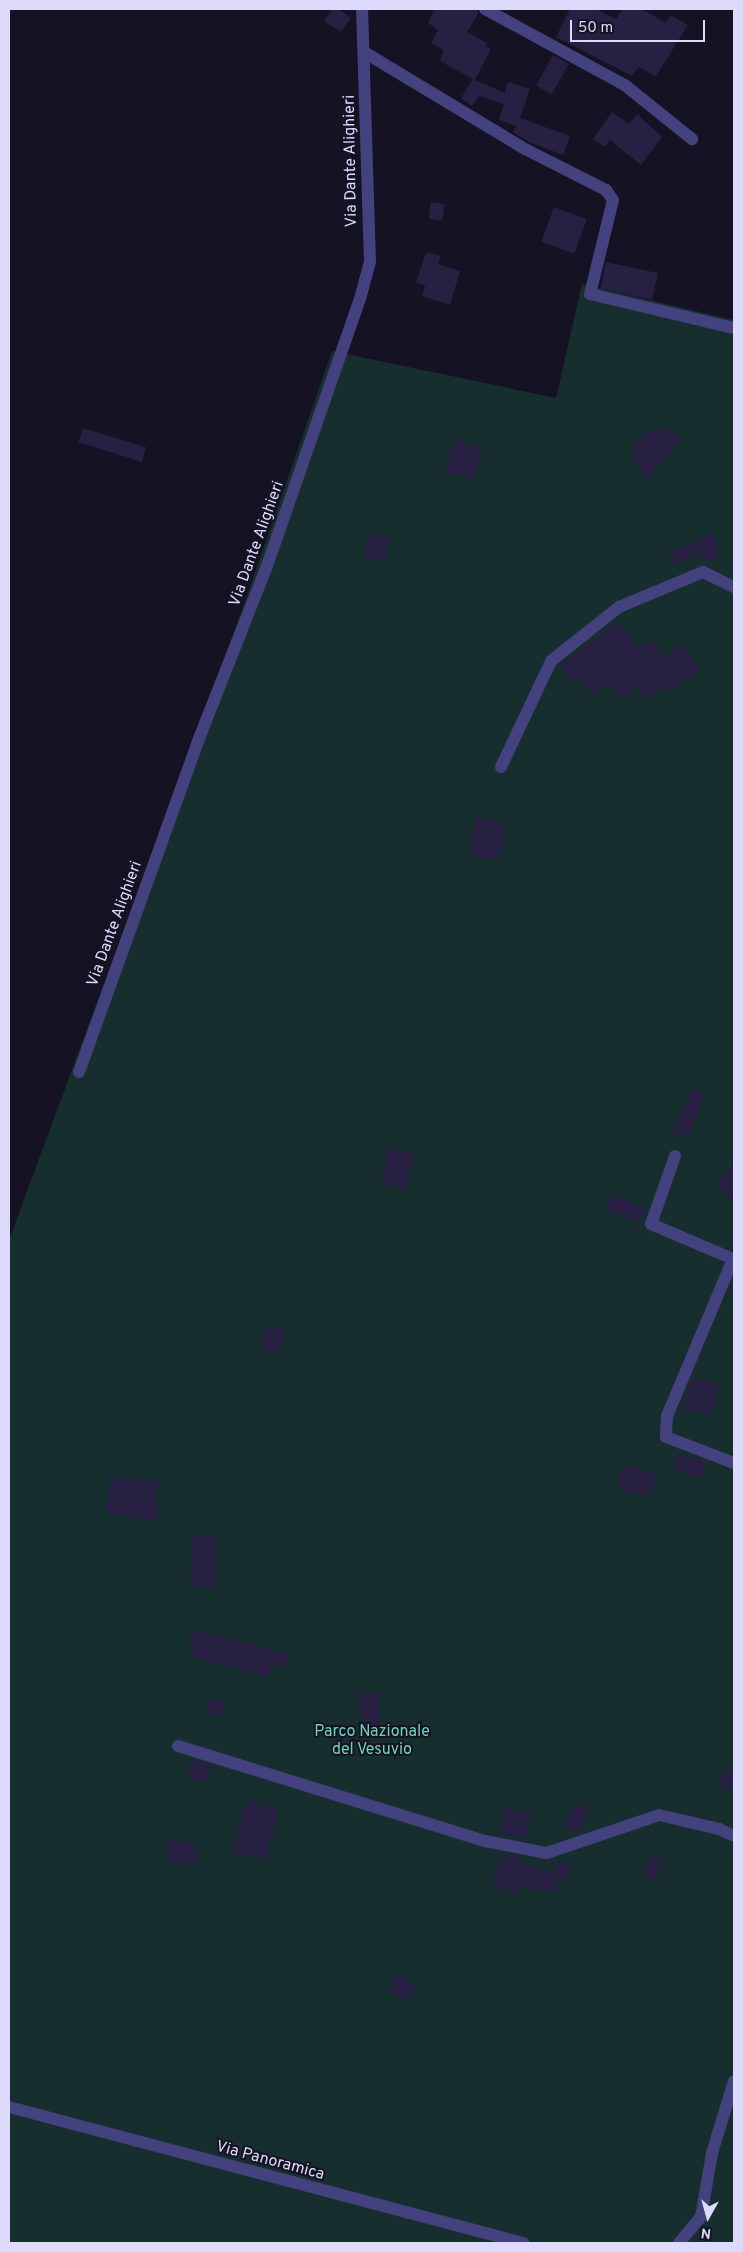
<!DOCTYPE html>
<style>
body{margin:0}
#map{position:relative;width:743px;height:2252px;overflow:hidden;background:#151224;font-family:Overpass,sans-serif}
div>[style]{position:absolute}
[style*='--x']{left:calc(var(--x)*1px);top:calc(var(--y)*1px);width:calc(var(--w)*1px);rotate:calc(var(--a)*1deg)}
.green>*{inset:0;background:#162e2d}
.building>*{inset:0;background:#272043;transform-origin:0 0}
.minor>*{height:12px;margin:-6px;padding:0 6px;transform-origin:6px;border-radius:6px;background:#44427e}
span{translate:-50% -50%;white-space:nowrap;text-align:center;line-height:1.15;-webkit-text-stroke:4px #151224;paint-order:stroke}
.street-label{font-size:16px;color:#dddafb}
.park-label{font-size:16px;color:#6ed3b9}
.frame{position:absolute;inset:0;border:10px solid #dddafb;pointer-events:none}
.north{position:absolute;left:683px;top:2192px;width:50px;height:50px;-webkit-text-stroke:4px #151224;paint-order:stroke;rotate:187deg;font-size:14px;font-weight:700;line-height:20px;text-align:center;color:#dddafb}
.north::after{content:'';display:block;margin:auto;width:18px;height:22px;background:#dddafb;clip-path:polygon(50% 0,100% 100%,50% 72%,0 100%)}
.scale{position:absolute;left:570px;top:20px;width:135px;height:22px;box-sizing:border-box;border:2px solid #dddafb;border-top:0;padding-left:6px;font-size:15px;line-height:18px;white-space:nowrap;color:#dddafb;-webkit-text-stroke:4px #151224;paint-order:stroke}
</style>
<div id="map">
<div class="green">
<i style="clip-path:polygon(582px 284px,734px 320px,734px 2243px,9px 2243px,9px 1240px,242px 610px,332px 351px,556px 398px)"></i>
</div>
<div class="building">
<i style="clip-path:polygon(333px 9px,339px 9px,351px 18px,341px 32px,324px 21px)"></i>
<i style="clip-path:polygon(434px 9px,477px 9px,478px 14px,467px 32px,487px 43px,485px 46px,491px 49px,475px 80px,505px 93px,508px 82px,530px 89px,520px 118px,570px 136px,563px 155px,529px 142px,513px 132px,516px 126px,499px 120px,504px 104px,479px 96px,472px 106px,461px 98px,473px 79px,440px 61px,444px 50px,431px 43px,438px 30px,428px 23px)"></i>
<i style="clip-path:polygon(570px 9px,595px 9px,616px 19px,623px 9px,642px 9px,666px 23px,671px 15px,688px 25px,656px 76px,638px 67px,632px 76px,556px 37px)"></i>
<i style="left:553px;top:55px;width:18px;height:35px;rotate:29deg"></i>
<i style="clip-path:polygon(612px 112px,629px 124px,637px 114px,662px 137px,641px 165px,610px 140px,605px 147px,593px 139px)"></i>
<i style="left:431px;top:202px;width:14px;height:17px;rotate:8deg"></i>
<i style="left:554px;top:207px;width:35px;height:37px;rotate:20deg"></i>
<i style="clip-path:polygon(426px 252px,441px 256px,438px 264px,460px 271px,450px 305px,422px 296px,425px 285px,416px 283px)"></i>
<i style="left:606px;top:262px;width:53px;height:27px;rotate:12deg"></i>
<i style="clip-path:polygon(664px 425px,681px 439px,645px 480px,631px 451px,646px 431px,658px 432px)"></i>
<i style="left:83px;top:428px;width:66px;height:15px;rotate:17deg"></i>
<i style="left:454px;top:440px;width:30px;height:33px;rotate:17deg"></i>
<i style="left:369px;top:533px;width:22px;height:24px;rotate:13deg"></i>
<i style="clip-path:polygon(715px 533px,717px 560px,701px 561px,700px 552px,674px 566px,668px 553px)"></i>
<i style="clip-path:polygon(619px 621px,639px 649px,651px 640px,664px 658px,682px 644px,700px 669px,668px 692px,664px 687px,646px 700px,637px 687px,622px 699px,610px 683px,593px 695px,579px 676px,573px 684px,560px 665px)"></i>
<i style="left:475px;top:817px;width:31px;height:39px;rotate:9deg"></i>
<i style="clip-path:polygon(692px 1088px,706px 1094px,689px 1135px,672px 1134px)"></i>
<i style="left:389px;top:1148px;width:26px;height:36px;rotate:13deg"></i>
<i style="clip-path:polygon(734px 1160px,734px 1201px,716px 1189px)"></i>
<i style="left:611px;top:1195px;width:37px;height:16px;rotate:20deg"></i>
<i style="left:268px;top:1324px;width:20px;height:25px;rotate:20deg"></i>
<i style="clip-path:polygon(692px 1378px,719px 1383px,713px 1414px,681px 1409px)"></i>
<i style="left:678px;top:1453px;width:30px;height:17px;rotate:17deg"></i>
<i style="clip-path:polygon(624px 1465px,659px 1474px,649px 1495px,638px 1491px,635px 1496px,617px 1485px)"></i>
<i style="clip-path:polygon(111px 1477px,158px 1481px,154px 1506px,159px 1507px,157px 1521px,106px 1514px)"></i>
<i style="left:192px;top:1535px;width:25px;height:52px;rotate:2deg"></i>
<i style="clip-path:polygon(191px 1629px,289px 1654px,285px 1668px,271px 1664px,268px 1677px,191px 1656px)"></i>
<i style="clip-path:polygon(380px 1692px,378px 1733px,361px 1731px,362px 1709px,358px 1709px,358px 1693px)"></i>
<i style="clip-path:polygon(213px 1698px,222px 1699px,226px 1709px,219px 1717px,210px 1716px,206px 1706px)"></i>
<i style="left:193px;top:1759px;width:19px;height:19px;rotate:18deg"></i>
<i style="clip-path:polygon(723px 1771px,734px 1775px,734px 1792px,718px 1786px)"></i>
<i style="left:246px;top:1801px;width:34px;height:52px;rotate:15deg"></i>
<i style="left:573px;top:1803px;width:16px;height:26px;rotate:18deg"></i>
<i style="left:504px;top:1808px;width:27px;height:26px;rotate:10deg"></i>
<i style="left:169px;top:1840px;width:29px;height:21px;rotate:8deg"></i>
<i style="clip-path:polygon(507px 1854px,521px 1856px,520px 1864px,554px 1873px,557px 1862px,572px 1866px,569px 1879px,559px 1876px,554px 1893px,520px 1887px,519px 1893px,493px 1887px,499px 1861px,504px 1862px)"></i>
<i style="left:649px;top:1856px;width:14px;height:20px;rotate:17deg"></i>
<i style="clip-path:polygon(396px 1975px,409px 1979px,408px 1984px,416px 1986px,412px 2000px,390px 1994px)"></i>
</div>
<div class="minor">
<i style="--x:485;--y:9;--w:161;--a:28.6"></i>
<i style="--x:626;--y:86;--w:85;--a:38.8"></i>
<i style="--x:364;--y:52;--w:188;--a:31.1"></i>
<i style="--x:525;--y:149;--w:91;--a:26.8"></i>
<i style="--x:606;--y:190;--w:12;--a:55"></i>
<i style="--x:613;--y:200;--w:97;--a:103.7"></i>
<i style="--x:590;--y:294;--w:148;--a:13.3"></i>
<i style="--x:501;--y:767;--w:117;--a:-64.7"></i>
<i style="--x:551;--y:661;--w:87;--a:-38.5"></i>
<i style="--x:619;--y:607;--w:91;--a:-22.6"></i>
<i style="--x:703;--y:572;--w:34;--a:26"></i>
<i style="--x:79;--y:1072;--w:357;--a:-70.2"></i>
<i style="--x:200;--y:736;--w:186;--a:-68.5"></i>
<i style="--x:268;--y:563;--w:280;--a:-70.8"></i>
<i style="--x:360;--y:299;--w:38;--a:-75"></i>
<i style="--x:370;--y:262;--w:253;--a:-91.8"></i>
<i style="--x:675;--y:1156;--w:72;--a:109.4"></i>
<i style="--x:651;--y:1224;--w:89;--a:23.1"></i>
<i style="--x:733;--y:1259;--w:170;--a:112.8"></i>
<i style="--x:667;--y:1416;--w:21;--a:93"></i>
<i style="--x:666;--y:1437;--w:73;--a:20.9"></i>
<i style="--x:178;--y:1746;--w:321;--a:17.2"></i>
<i style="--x:485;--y:1841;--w:63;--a:11"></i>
<i style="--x:547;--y:1853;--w:118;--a:-18.7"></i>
<i style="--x:659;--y:1815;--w:62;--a:13.1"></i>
<i style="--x:719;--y:1829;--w:17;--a:25"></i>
<i style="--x:9;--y:2107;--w:532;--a:14.82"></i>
<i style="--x:679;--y:2243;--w:34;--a:-50"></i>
<i style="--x:701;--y:2217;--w:65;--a:-80.2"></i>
<i style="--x:712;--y:2153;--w:75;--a:-73"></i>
</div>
<div class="street-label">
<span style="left:351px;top:161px;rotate:-91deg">Via Dante Alighieri</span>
<span style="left:257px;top:544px;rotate:-70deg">Via Dante Alighieri</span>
<span style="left:115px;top:924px;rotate:-70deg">Via Dante Alighieri</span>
<span style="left:270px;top:2161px;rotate:15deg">Via Panoramica</span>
</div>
<div class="park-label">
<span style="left:372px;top:1741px">Parco Nazionale<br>del Vesuvio</span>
</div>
<div class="frame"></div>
<div class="north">N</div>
<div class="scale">50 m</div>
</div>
